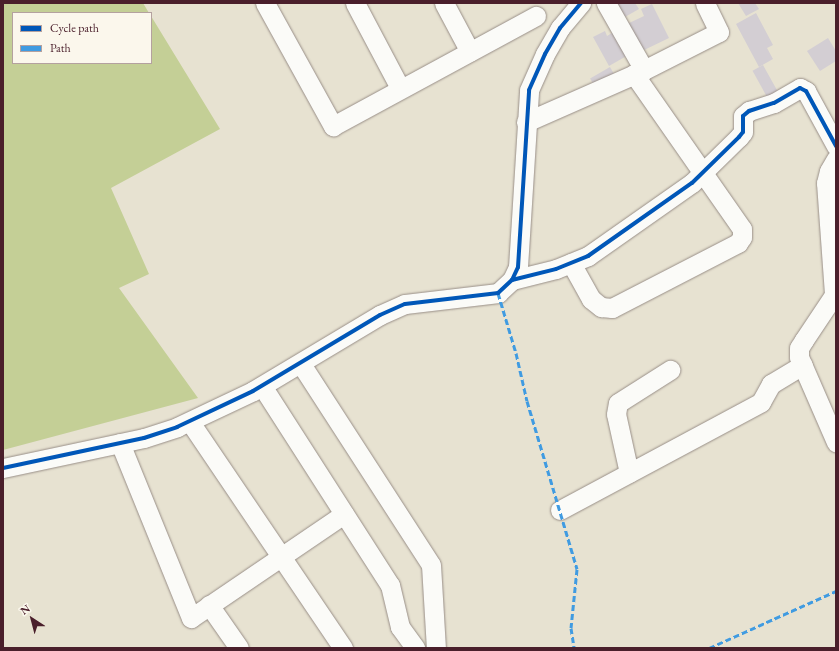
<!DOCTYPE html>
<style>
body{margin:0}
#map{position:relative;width:839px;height:651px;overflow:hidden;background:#e7e2d1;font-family:"EB Garamond",serif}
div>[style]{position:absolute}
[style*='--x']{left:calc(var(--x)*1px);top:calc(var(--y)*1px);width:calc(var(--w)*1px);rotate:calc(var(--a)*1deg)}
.green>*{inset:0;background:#c4cf96}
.building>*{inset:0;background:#d3ced3;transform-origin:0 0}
.roads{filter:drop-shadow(0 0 1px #988e87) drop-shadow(0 0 1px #988e87)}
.minor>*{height:19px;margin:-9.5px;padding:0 9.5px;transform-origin:9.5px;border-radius:9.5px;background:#fbfbf8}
.quiet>*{height:3px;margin-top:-1.5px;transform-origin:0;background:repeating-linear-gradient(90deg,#409be1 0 6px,transparent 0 9px)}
.cycleway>*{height:4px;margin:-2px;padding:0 2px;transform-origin:2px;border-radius:2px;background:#0057b8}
span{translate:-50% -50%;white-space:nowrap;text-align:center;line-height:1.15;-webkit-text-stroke:3px #fbf7ec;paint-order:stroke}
.frame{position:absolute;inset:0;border:4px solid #4a1f2b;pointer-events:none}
.legend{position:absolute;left:12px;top:12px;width:140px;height:52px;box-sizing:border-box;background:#fbf7ec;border:1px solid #b4a19f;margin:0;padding:5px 7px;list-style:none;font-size:12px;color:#4a1f2b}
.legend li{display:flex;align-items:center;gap:8px;height:20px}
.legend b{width:20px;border:1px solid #b4a19f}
.north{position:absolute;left:12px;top:599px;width:40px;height:40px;-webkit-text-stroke:3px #fbf7ec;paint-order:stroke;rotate:324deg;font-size:11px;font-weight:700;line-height:16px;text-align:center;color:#4a1f2b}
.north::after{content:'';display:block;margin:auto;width:14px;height:18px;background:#4a1f2b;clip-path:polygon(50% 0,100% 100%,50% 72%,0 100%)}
</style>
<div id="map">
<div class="green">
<i style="clip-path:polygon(3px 3px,143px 3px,149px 13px,13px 13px,13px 63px,151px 63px,151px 16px,220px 129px,111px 188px,149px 274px,119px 288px,198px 398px,3px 450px)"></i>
</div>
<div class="building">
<i style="clip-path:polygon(616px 3px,635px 3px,639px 9px,625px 17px)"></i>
<i style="clip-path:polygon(738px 3px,755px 3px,759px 9px,746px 16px)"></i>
<i style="clip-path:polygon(652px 4px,669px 38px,640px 52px,627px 24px,644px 16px,641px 9px)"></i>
<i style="clip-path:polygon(756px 13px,773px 45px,767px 48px,773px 59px,759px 67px,736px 24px)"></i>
<i style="clip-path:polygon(617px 30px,630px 54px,609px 66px,593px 37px,605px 31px,607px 36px)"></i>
<i style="clip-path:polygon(828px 38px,836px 51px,836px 61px,820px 71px,807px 51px)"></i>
<i style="left:763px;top:65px;width:35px;height:12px;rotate:61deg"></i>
<i style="left:610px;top:67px;width:14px;height:23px;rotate:60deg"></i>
</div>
<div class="roads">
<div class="minor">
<i style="--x:265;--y:3;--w:141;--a:61.1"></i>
<i style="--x:333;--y:126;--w:231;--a:-28.5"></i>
<i style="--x:355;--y:3;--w:96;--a:62.1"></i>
<i style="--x:444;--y:3;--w:55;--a:62"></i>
<i style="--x:606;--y:3;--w:77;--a:60.4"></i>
<i style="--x:526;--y:122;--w:129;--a:-23.8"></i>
<i style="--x:644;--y:70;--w:84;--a:-26.9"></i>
<i style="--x:719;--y:32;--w:32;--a:-116"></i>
<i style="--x:571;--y:263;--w:41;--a:60.9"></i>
<i style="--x:591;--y:299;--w:13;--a:39"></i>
<i style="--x:601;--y:307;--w:11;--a:5"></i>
<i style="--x:612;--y:308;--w:142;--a:-27.3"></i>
<i style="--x:738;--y:243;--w:7;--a:-56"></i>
<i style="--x:742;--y:237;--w:8;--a:-90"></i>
<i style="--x:742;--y:229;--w:189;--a:-124.9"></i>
<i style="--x:512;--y:280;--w:45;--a:-14"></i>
<i style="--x:556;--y:269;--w:35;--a:-22"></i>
<i style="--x:588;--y:256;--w:127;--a:-35.1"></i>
<i style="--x:692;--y:183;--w:66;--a:-44.4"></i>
<i style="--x:739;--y:137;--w:6;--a:-51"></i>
<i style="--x:743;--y:132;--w:16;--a:-90"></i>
<i style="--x:743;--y:116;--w:8;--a:-40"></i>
<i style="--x:749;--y:111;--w:26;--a:-18"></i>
<i style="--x:774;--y:103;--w:30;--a:-30"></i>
<i style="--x:800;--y:88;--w:7;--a:27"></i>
<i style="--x:806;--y:91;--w:63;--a:61.4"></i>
<i style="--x:836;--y:292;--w:58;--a:123.7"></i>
<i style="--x:804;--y:340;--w:9;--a:122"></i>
<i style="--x:799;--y:348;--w:9;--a:90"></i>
<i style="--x:799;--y:357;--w:93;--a:66.5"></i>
<i style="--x:834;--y:294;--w:111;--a:-94.1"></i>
<i style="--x:826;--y:183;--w:12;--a:-76"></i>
<i style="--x:829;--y:171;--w:14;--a:-60"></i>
<i style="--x:301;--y:364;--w:239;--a:57.1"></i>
<i style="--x:431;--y:565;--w:83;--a:86.6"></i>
<i style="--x:262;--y:386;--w:237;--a:57.3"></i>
<i style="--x:390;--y:585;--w:43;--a:76.6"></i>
<i style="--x:400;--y:627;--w:26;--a:54"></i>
<i style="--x:190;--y:422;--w:273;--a:55.9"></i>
<i style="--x:120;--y:443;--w:189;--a:67.9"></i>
<i style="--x:191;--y:618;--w:185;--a:-34.2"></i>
<i style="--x:3;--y:468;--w:144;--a:-12"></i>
<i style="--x:144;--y:438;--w:35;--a:-18"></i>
<i style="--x:177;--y:427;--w:84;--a:-25.3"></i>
<i style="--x:253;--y:391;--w:148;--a:-30.9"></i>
<i style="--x:380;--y:315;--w:27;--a:-24"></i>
<i style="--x:405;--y:304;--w:94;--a:-6.7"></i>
<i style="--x:498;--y:293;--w:19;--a:-43"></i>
<i style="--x:512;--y:280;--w:14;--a:-65"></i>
<i style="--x:518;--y:267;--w:177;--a:-86.4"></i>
<i style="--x:529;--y:90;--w:39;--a:-66"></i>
<i style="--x:545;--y:54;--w:30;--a:-60"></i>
<i style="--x:560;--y:28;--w:33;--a:-50"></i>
<i style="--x:629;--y:473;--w:60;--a:-102.4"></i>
<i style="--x:616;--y:414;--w:11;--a:-80"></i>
<i style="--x:618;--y:403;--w:62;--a:-32.4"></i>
<i style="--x:560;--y:510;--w:228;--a:-28.2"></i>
<i style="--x:761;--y:402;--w:21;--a:-61"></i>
<i style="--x:771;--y:384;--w:37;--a:-31"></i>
<i style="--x:209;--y:605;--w:52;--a:55.1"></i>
</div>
</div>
<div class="quiet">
<i style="--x:498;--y:293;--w:63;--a:73.3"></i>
<i style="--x:516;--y:353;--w:49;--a:77.1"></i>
<i style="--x:527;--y:401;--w:175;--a:73.4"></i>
<i style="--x:577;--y:569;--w:59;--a:95.8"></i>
<i style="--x:571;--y:628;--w:20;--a:81"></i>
<i style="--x:709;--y:648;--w:139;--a:-24.2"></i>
</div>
<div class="cycleway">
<i style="--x:512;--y:280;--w:45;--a:-14"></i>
<i style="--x:556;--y:269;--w:35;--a:-22"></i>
<i style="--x:588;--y:256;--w:127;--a:-35.1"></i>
<i style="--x:692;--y:183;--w:66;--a:-44.4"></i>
<i style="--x:739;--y:137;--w:6;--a:-51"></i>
<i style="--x:743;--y:132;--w:16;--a:-90"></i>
<i style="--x:743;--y:116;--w:8;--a:-40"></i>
<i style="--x:749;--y:111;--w:26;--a:-18"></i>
<i style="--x:774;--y:103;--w:30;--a:-30"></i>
<i style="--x:800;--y:88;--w:7;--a:27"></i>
<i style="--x:806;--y:91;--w:63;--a:61.4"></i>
<i style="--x:3;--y:468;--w:144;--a:-12"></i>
<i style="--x:144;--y:438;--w:35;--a:-18"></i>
<i style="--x:177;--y:427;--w:84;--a:-25.3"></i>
<i style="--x:253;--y:391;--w:148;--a:-30.9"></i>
<i style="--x:380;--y:315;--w:27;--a:-24"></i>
<i style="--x:405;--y:304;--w:94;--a:-6.7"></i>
<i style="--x:498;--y:293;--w:19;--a:-43"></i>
<i style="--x:512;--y:280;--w:14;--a:-65"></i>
<i style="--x:518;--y:267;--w:177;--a:-86.4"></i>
<i style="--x:529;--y:90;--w:39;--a:-66"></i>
<i style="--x:545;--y:54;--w:30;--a:-60"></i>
<i style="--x:560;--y:28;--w:33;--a:-50"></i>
</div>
<div class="frame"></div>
<ul class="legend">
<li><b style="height:5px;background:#0057b8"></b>Cycle path</li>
<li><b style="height:5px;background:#409be1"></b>Path</li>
</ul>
<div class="north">N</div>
</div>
